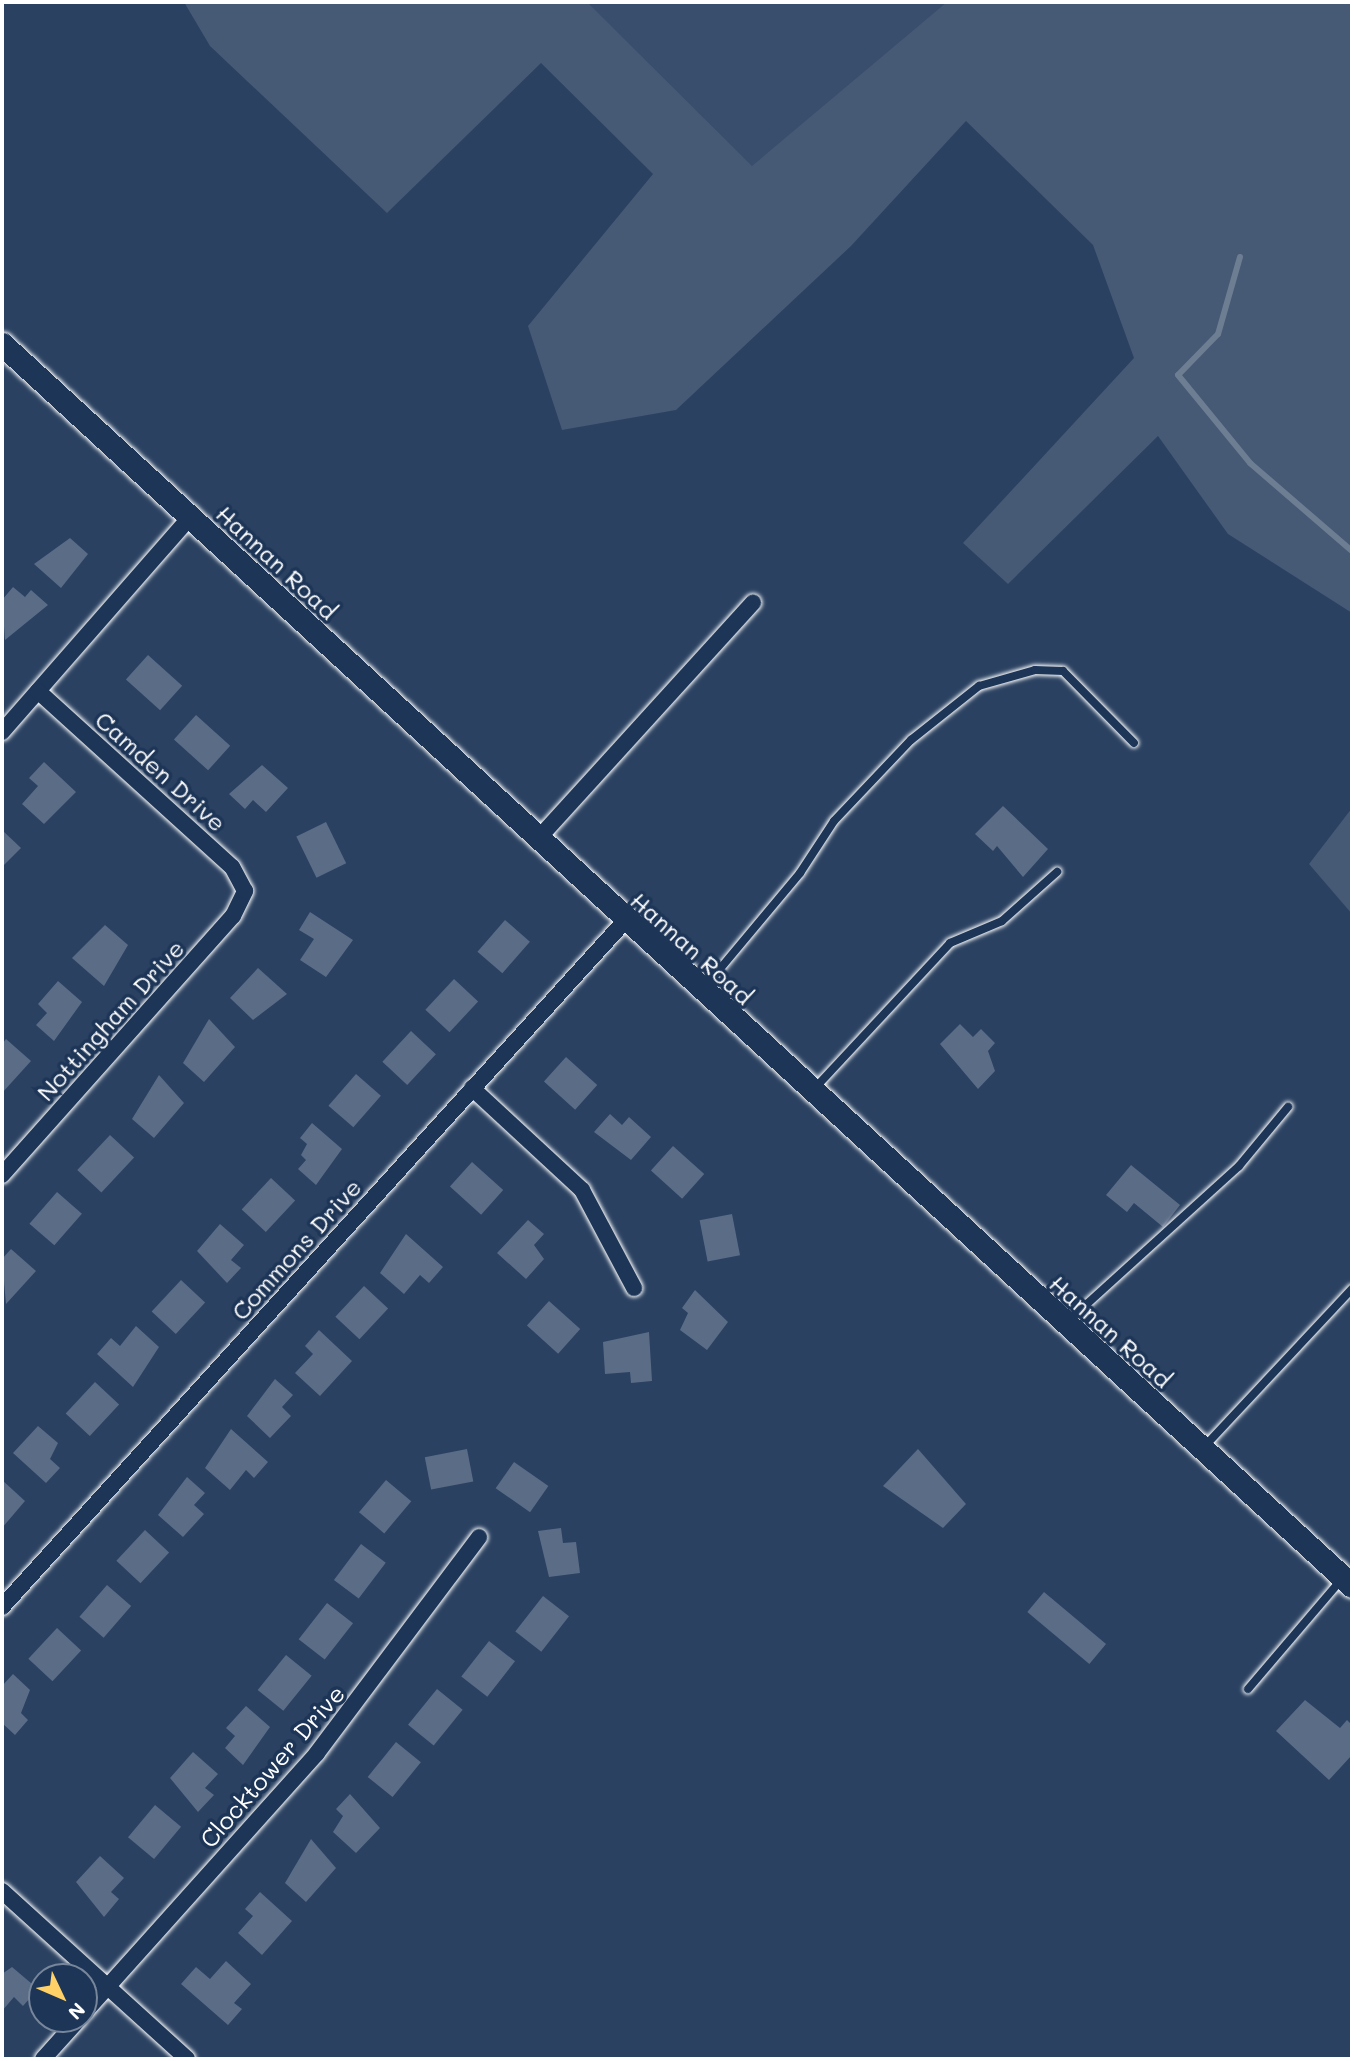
<!DOCTYPE html>
<style>
body{margin:0}
#map{position:relative;width:1354px;height:2061px;overflow:hidden;background:#2a4161;font-family:Mali,sans-serif}
div>[style]{position:absolute}
[style*='--x']{left:calc(var(--x)*1px);top:calc(var(--y)*1px);width:calc(var(--w)*1px);rotate:calc(var(--a)*1deg)}
.built>*{inset:0;background:#394e6c}
.green>*{inset:0;background:#465975}
.stream>*{height:6px;margin:-3px;padding:0 3px;transform-origin:3px;border-radius:3px;background:#6d7d92}
.building>*{inset:0;background:#5b6c86;transform-origin:0 0}
.roads{filter:drop-shadow(0 0 2px #fff) drop-shadow(0 0 2px #fff)}
.lane>*{height:8px;margin:-4px;padding:0 4px;transform-origin:4px;border-radius:4px;background:#1d3557}
.street>*{height:16px;margin:-8px;padding:0 8px;transform-origin:8px;border-radius:8px;background:#1d3557}
.secondary>*{height:23px;margin:-11.5px;padding:0 11.5px;transform-origin:11.5px;border-radius:11.5px;background:#1d3557}
span{translate:-50% -50%;white-space:nowrap;text-align:center;line-height:1.15;-webkit-text-stroke:7px #1d3557;paint-order:stroke}
.street-label{font-size:24px;color:#fff}
.frame{position:absolute;inset:0;border:4px solid #fff;pointer-events:none}
.north{position:absolute;left:28px;top:1963px;width:70px;height:70px;box-sizing:border-box;background:#1d3557;border:2px solid #77869a;border-radius:50%;rotate:134deg;font-size:19px;font-weight:700;line-height:28px;text-align:center;color:#fff}
.north::after{content:'';display:block;margin:auto;width:24px;height:32px;background:#ffd166;clip-path:polygon(50% 0,100% 100%,50% 72%,0 100%)}
</style>
<div id="map">
<div class="built">
<i style="clip-path:polygon(548px 2px,1352px 2px,961px 11px,766px 212px)"></i>
</div>
<div class="green">
<i style="clip-path:polygon(184px 2px,587px 2px,752px 166px,947px 2px,1352px 2px,1352px 613px,1228px 534px,1158px 436px,1008px 584px,963px 543px,1134px 358px,1093px 245px,966px 121px,851px 246px,676px 410px,562px 430px,528px 326px,653px 174px,541px 63px,387px 213px,210px 46px)"></i>
<i style="clip-path:polygon(1352px 808px,1352px 914px,1309px 864px)"></i>
</div>
<div class="stream">
<i style="--x:1240;--y:257;--w:80;--a:105.9"></i>
<i style="--x:1218;--y:334;--w:57;--a:134.3"></i>
<i style="--x:1178;--y:375;--w:114;--a:50.7"></i>
<i style="--x:1250;--y:463;--w:135;--a:40.8"></i>
</div>
<div class="building">
<i style="clip-path:polygon(70px 538px,88px 554px,61px 588px,34px 564px)"></i>
<i style="clip-path:polygon(13px 587px,25px 597px,31px 590px,48px 605px,5px 640px,2px 600px)"></i>
<i style="left:148px;top:655px;width:46px;height:33px;rotate:42deg"></i>
<i style="left:196px;top:715px;width:46px;height:33px;rotate:42deg"></i>
<i style="clip-path:polygon(44px 762px,76px 792px,44px 824px,22px 804px,38px 786px,29px 778px)"></i>
<i style="clip-path:polygon(262px 765px,288px 788px,266px 812px,253px 800px,245px 809px,229px 794px)"></i>
<i style="clip-path:polygon(1003px 806px,1048px 849px,1023px 877px,997px 846px,993px 851px,975px 834px)"></i>
<i style="left:326px;top:822px;width:46px;height:33px;rotate:64deg"></i>
<i style="clip-path:polygon(2px 830px,21px 848px,2px 867px)"></i>
<i style="clip-path:polygon(310px 912px,353px 940px,326px 977px,300px 960px,314px 939px,299px 930px)"></i>
<i style="left:505px;top:920px;width:33px;height:42px;rotate:41deg"></i>
<i style="clip-path:polygon(105px 925px,128px 945px,104px 986px,72px 958px)"></i>
<i style="clip-path:polygon(258px 968px,287px 994px,253px 1020px,230px 998px)"></i>
<i style="left:454px;top:979px;width:33px;height:42px;rotate:43deg"></i>
<i style="clip-path:polygon(58px 981px,82px 1002px,54px 1041px,36px 1025px,47px 1013px,38px 1004px)"></i>
<i style="clip-path:polygon(209px 1019px,235px 1047px,204px 1082px,183px 1063px)"></i>
<i style="clip-path:polygon(960px 1024px,973px 1037px,981px 1029px,995px 1043px,988px 1051px,995px 1071px,978px 1089px,940px 1044px)"></i>
<i style="left:411px;top:1031px;width:34px;height:42px;rotate:43deg"></i>
<i style="clip-path:polygon(6px 1039px,31px 1061px,2px 1093px,2px 1044px)"></i>
<i style="left:566px;top:1057px;width:42px;height:33px;rotate:42deg"></i>
<i style="left:356px;top:1074px;width:33px;height:42px;rotate:41deg"></i>
<i style="clip-path:polygon(159px 1075px,184px 1103px,154px 1138px,132px 1119px)"></i>
<i style="clip-path:polygon(610px 1114px,622px 1125px,629px 1117px,651px 1137px,631px 1160px,594px 1132px)"></i>
<i style="clip-path:polygon(312px 1123px,342px 1149px,316px 1185px,298px 1169px,306px 1160px,301px 1155px,307px 1144px,300px 1138px)"></i>
<i style="left:110px;top:1135px;width:33px;height:48px;rotate:43deg"></i>
<i style="left:673px;top:1146px;width:42px;height:33px;rotate:42deg"></i>
<i style="left:472px;top:1162px;width:42px;height:33px;rotate:42deg"></i>
<i style="clip-path:polygon(1131px 1165px,1180px 1205px,1163px 1227px,1134px 1203px,1127px 1212px,1106px 1195px)"></i>
<i style="left:271px;top:1178px;width:33px;height:43px;rotate:43deg"></i>
<i style="left:57px;top:1192px;width:33px;height:42px;rotate:41deg"></i>
<i style="left:732px;top:1214px;width:42px;height:33px;rotate:79deg"></i>
<i style="clip-path:polygon(528px 1220px,544px 1234px,534px 1245px,544px 1259px,526px 1279px,497px 1253px)"></i>
<i style="clip-path:polygon(220px 1224px,244px 1245px,231px 1260px,241px 1268px,227px 1283px,197px 1251px)"></i>
<i style="clip-path:polygon(406px 1234px,443px 1267px,429px 1283px,420px 1275px,404px 1294px,380px 1273px)"></i>
<i style="clip-path:polygon(11px 1249px,36px 1271px,6px 1304px,2px 1259px)"></i>
<i style="left:181px;top:1280px;width:33px;height:43px;rotate:43deg"></i>
<i style="left:364px;top:1286px;width:33px;height:42px;rotate:43deg"></i>
<i style="clip-path:polygon(695px 1290px,728px 1322px,707px 1350px,680px 1330px,688px 1313px,682px 1308px)"></i>
<i style="left:549px;top:1301px;width:42px;height:33px;rotate:42deg"></i>
<i style="clip-path:polygon(136px 1326px,159px 1347px,133px 1387px,97px 1354px,111px 1338px,120px 1346px)"></i>
<i style="clip-path:polygon(319px 1330px,352px 1361px,320px 1396px,295px 1373px,313px 1354px,305px 1346px)"></i>
<i style="clip-path:polygon(649px 1332px,652px 1381px,631px 1383px,630px 1372px,605px 1374px,603px 1342px)"></i>
<i style="clip-path:polygon(275px 1379px,293px 1395px,282px 1407px,291px 1416px,270px 1438px,247px 1416px)"></i>
<i style="left:95px;top:1382px;width:33px;height:43px;rotate:43deg"></i>
<i style="clip-path:polygon(38px 1426px,58px 1443px,50px 1459px,60px 1468px,46px 1483px,13px 1453px)"></i>
<i style="clip-path:polygon(231px 1429px,268px 1462px,254px 1478px,246px 1470px,230px 1490px,205px 1468px)"></i>
<i style="left:467px;top:1449px;width:33px;height:43px;rotate:79deg"></i>
<i style="clip-path:polygon(918px 1449px,966px 1504px,943px 1528px,883px 1486px)"></i>
<i style="left:514px;top:1462px;width:42px;height:32px;rotate:35deg"></i>
<i style="clip-path:polygon(187px 1477px,205px 1493px,194px 1505px,204px 1514px,183px 1537px,158px 1515px)"></i>
<i style="clip-path:polygon(2px 1480px,25px 1501px,2px 1528px)"></i>
<i style="left:386px;top:1480px;width:33px;height:42px;rotate:40deg"></i>
<i style="clip-path:polygon(561px 1528px,563px 1543px,576px 1542px,580px 1573px,549px 1577px,538px 1531px)"></i>
<i style="left:145px;top:1530px;width:33px;height:42px;rotate:43deg"></i>
<i style="left:361px;top:1544px;width:31px;height:45px;rotate:37deg"></i>
<i style="left:107px;top:1585px;width:32px;height:42px;rotate:41deg"></i>
<i style="left:1044px;top:1592px;width:81px;height:26px;rotate:40deg"></i>
<i style="left:543px;top:1596px;width:33px;height:45px;rotate:38deg"></i>
<i style="left:327px;top:1603px;width:33px;height:46px;rotate:38deg"></i>
<i style="left:57px;top:1628px;width:33px;height:42px;rotate:43deg"></i>
<i style="left:489px;top:1641px;width:33px;height:45px;rotate:38deg"></i>
<i style="left:286px;top:1655px;width:33px;height:45px;rotate:39deg"></i>
<i style="clip-path:polygon(13px 1674px,30px 1690px,21px 1713px,28px 1720px,15px 1735px,2px 1723px,2px 1686px)"></i>
<i style="left:437px;top:1689px;width:33px;height:46px;rotate:39deg"></i>
<i style="clip-path:polygon(1305px 1700px,1340px 1728px,1347px 1720px,1352px 1725px,1352px 1755px,1329px 1780px,1276px 1731px)"></i>
<i style="clip-path:polygon(246px 1706px,270px 1727px,243px 1765px,225px 1748px,235px 1736px,226px 1728px)"></i>
<i style="left:396px;top:1742px;width:32px;height:45px;rotate:39deg"></i>
<i style="clip-path:polygon(193px 1752px,218px 1774px,205px 1788px,214px 1795px,198px 1812px,170px 1778px)"></i>
<i style="clip-path:polygon(350px 1794px,380px 1828px,356px 1853px,333px 1832px,343px 1816px,336px 1809px)"></i>
<i style="left:155px;top:1805px;width:34px;height:42px;rotate:40deg"></i>
<i style="clip-path:polygon(311px 1839px,336px 1868px,306px 1902px,285px 1883px)"></i>
<i style="clip-path:polygon(100px 1856px,124px 1878px,111px 1892px,119px 1899px,104px 1917px,76px 1882px)"></i>
<i style="clip-path:polygon(260px 1892px,292px 1921px,262px 1955px,238px 1933px,253px 1916px,245px 1909px)"></i>
<i style="clip-path:polygon(226px 1961px,251px 1984px,234px 2003px,242px 2009px,228px 2025px,181px 1984px,196px 1967px,210px 1979px)"></i>
<i style="clip-path:polygon(12px 1967px,38px 1989px,23px 2006px,14px 1997px,2px 2011px,2px 1974px)"></i>
</div>
<div class="roads">
<div class="lane">
<i style="--x:704;--y:988;--w:150;--a:-50.1"></i>
<i style="--x:800;--y:873;--w:62;--a:-56.8"></i>
<i style="--x:834;--y:821;--w:112;--a:-46.5"></i>
<i style="--x:911;--y:740;--w:87;--a:-38.5"></i>
<i style="--x:979;--y:686;--w:58;--a:-15.9"></i>
<i style="--x:1035;--y:670;--w:28;--a:2"></i>
<i style="--x:1063;--y:671;--w:101;--a:45.4"></i>
<i style="--x:815;--y:1088;--w:198;--a:-47"></i>
<i style="--x:950;--y:943;--w:56;--a:-22.9"></i>
<i style="--x:1002;--y:921;--w:74;--a:-41.7"></i>
<i style="--x:1067;--y:1322;--w:232;--a:-42.2"></i>
<i style="--x:1239;--y:1166;--w:77;--a:-50.3"></i>
<i style="--x:1203;--y:1448;--w:218;--a:-46.9"></i>
<i style="--x:1248;--y:1689;--w:143;--a:-49.5"></i>
</div>
<div class="street">
<i style="--x:2;--y:732;--w:286;--a:-48.8"></i>
<i style="--x:537;--y:840;--w:321;--a:-47.7"></i>
<i style="--x:472;--y:1088;--w:150;--a:42.8"></i>
<i style="--x:582;--y:1190;--w:111;--a:62"></i>
<i style="--x:2;--y:1175;--w:347;--a:-48.3"></i>
<i style="--x:233;--y:916;--w:28;--a:-64"></i>
<i style="--x:245;--y:891;--w:27;--a:-118"></i>
<i style="--x:232;--y:867;--w:262;--a:-137.8"></i>
<i style="--x:2;--y:1607;--w:925;--a:-47.76"></i>
<i style="--x:2;--y:1891;--w:250;--a:42.2"></i>
<i style="--x:84;--y:2013;--w:349;--a:-48.1"></i>
<i style="--x:317;--y:1753;--w:270;--a:-53.1"></i>
<i style="--x:43;--y:2059;--w:54;--a:-48"></i>
</div>
<div class="secondary">
<i style="--x:2;--y:344;--w:1834;--a:42.61"></i>
</div>
</div>
<div class="street-label">
<span style="left:277px;top:562px;rotate:43deg">Hannan Road</span>
<span style="left:161px;top:771px;rotate:42deg">Camden Drive</span>
<span style="left:692px;top:948px;rotate:42deg">Hannan Road</span>
<span style="left:110px;top:1020px;rotate:-48deg">Nottingham Drive</span>
<span style="left:296px;top:1249px;rotate:-48deg">Commons Drive</span>
<span style="left:1111px;top:1331px;rotate:42deg">Hannan Road</span>
<span style="left:272px;top:1766px;rotate:-49deg">Clocktower Drive</span>
</div>
<div class="frame"></div>
<div class="north">N</div>
</div>
